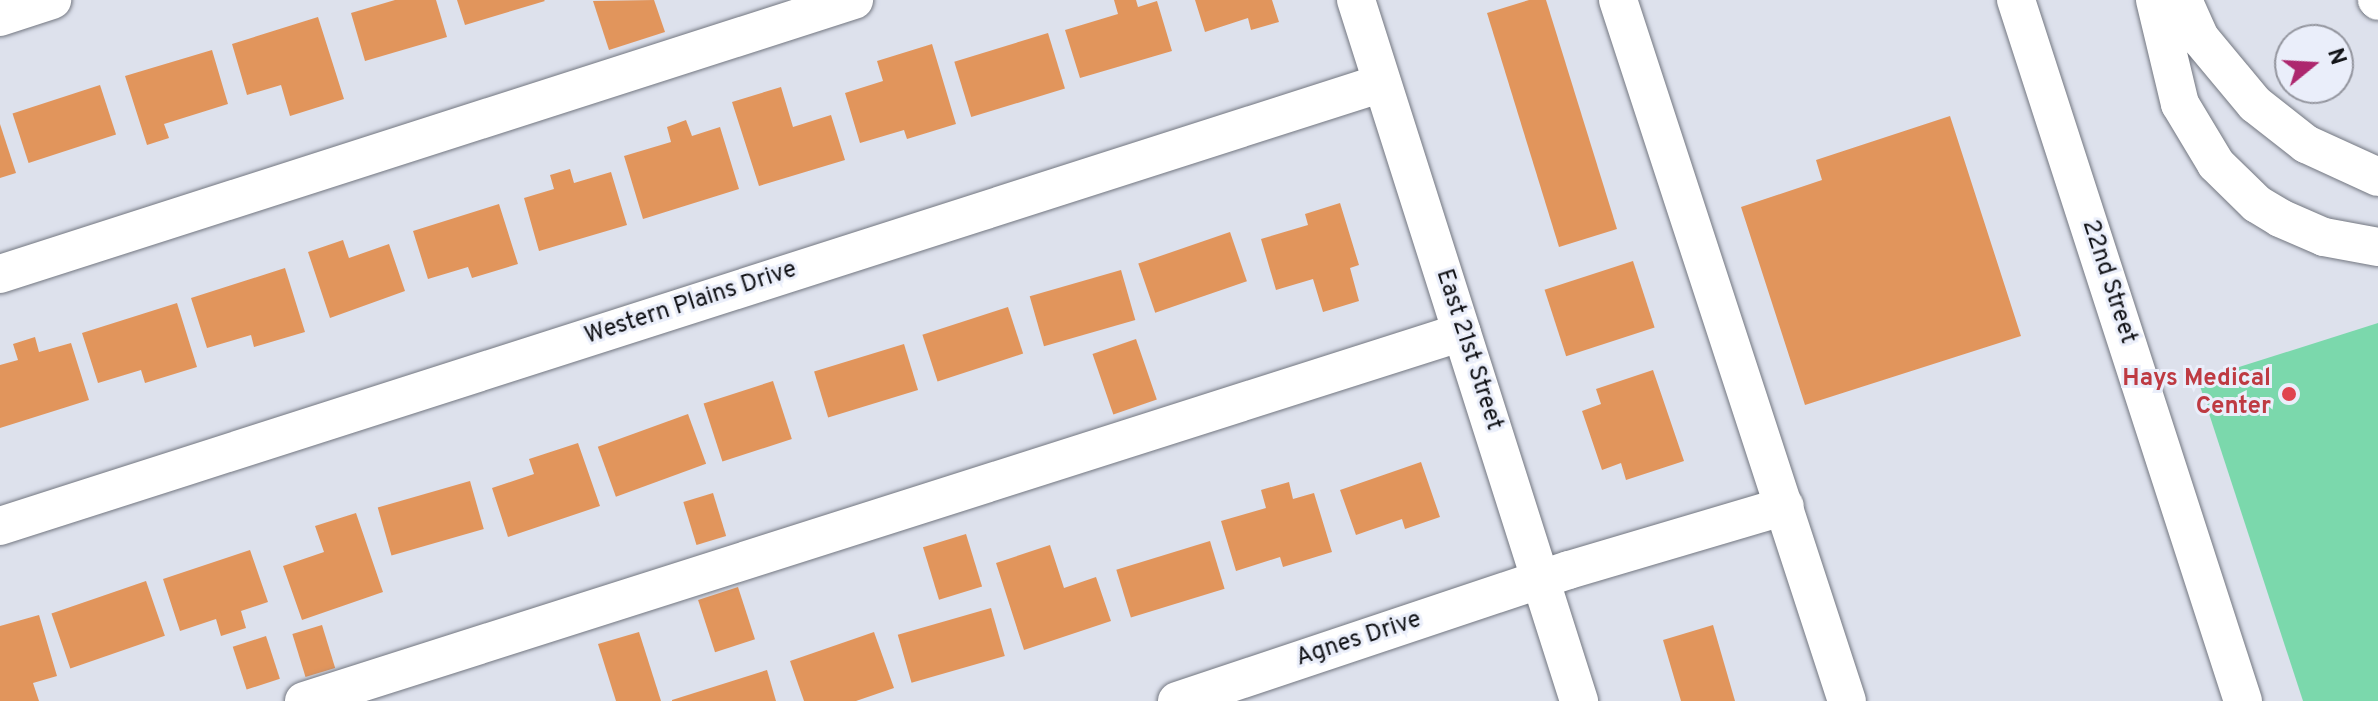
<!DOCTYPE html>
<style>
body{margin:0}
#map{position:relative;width:2378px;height:701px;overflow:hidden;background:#dde1ec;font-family:Overpass,sans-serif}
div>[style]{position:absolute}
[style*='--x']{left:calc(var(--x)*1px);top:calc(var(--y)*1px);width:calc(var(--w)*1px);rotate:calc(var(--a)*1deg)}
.green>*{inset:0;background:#7bd8ac}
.building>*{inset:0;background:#e1955c;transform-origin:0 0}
.roads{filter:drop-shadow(0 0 2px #737781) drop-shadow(0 0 2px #737781)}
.minor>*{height:38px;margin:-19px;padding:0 19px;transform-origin:19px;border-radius:19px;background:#fff}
.dots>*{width:22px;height:22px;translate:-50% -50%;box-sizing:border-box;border:4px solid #eaeefa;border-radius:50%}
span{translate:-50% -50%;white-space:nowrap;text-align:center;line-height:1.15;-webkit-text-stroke:6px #eaeefa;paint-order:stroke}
.street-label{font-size:24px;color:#121317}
.health-label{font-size:24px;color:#be3a42;font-weight:700}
.right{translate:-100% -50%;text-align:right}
.north{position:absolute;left:2274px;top:24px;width:80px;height:80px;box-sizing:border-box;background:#eaeefa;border:2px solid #94969f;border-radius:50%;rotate:72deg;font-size:22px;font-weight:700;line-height:32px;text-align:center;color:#121317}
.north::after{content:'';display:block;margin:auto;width:28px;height:36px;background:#ad276e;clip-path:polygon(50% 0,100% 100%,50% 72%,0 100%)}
</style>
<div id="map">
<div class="green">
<i style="clip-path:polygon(2378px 323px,2378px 701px,2303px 701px,2198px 380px)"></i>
</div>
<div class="building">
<i style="clip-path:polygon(395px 0,436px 0,447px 37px,365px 61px,351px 13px)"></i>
<i style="clip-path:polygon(457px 0,544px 0,545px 1px,465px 25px)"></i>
<i style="clip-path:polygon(654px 0,665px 32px,609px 50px,593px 1px)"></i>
<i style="clip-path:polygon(1114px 0,1136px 0,1138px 7px,1157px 1px,1172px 51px,1080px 78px,1065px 30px,1118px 14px)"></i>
<i style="clip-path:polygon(1195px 0,1272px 0,1279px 22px,1251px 30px,1248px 18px,1205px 32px)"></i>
<i style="clip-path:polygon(1529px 0,1546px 0,1617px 229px,1559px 247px,1487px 13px)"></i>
<i style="clip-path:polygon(318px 17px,344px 99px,290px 116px,281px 85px,247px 95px,232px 44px)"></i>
<i style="left:1048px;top:33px;width:58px;height:98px;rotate:73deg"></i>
<i style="clip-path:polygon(932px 44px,956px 124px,907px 139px,904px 130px,860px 143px,845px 93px,883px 81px,877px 61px)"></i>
<i style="clip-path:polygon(212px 50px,228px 104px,164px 124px,169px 138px,147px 145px,125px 76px)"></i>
<i style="left:100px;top:85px;width:52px;height:92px;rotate:72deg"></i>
<i style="clip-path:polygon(781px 87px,793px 127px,831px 115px,845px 160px,759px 186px,732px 102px)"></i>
<i style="clip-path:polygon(1950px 116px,2021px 336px,1805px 405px,1741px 207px,1822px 180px,1816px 160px)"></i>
<i style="clip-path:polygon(686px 120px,692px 136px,720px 127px,739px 189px,643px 219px,624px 156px,671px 142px,667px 127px)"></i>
<i style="clip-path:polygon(0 124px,16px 173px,0 178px)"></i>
<i style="clip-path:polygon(570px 169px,574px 183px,611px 172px,627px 225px,539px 251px,524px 198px,554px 189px,550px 175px)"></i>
<i style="clip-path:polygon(1340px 203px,1359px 265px,1350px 268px,1359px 301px,1323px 312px,1313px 279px,1276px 290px,1261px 239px,1308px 225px,1305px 214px)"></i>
<i style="clip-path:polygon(499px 204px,518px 264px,472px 278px,468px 267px,428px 279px,413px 231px)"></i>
<i style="left:1230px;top:232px;width:52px;height:97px;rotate:71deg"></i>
<i style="clip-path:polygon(343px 240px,349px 258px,389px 244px,405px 291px,330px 318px,308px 252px)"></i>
<i style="left:1633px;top:261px;width:70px;height:93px;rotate:72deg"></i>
<i style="clip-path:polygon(285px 268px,305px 332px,254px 347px,251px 335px,207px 348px,191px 298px)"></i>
<i style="left:1121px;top:270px;width:52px;height:95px;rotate:74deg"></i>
<i style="clip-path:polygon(177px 303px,197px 367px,145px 383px,141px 370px,98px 383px,82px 333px)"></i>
<i style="left:1008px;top:307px;width:49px;height:90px;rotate:72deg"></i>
<i style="clip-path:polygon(35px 337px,39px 352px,71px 343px,89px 400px,0 428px,0 365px,18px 360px,13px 344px)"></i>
<i style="left:1136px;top:339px;width:64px;height:46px;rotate:71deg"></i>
<i style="left:904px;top:344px;width:48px;height:94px;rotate:73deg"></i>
<i style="clip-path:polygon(1653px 370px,1684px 461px,1626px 480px,1621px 463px,1602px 470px,1582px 411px,1601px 404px,1596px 389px)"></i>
<i style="left:773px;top:381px;width:61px;height:73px;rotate:72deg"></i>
<i style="left:688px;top:414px;width:53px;height:96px;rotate:70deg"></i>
<i style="clip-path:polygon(578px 443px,600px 506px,508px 537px,492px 488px,534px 474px,529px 459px)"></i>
<i style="clip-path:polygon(1421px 462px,1440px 517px,1405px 529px,1402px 519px,1356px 535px,1340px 490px)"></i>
<i style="left:470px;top:481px;width:50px;height:96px;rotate:74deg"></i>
<i style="clip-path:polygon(1289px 482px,1293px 499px,1314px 493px,1332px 552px,1283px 567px,1280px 557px,1236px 571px,1221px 521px,1266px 508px,1261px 490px)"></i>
<i style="left:713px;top:493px;width:45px;height:31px;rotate:73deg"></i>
<i style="clip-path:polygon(356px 513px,383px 592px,302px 620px,283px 566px,324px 552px,315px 526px)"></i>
<i style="left:966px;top:534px;width:55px;height:45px;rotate:73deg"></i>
<i style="left:1210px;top:541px;width:50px;height:98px;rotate:73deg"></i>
<i style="clip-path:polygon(1050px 545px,1064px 588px,1096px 577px,1111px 621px,1024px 650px,996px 563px)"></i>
<i style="clip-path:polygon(250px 550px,268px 602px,241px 611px,246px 628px,221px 636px,216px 619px,180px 631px,163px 579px)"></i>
<i style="left:146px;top:581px;width:58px;height:100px;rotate:71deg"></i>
<i style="left:738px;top:587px;width:55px;height:42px;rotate:72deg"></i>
<i style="left:991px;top:608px;width:50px;height:97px;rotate:74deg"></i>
<i style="clip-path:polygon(39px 615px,57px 676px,33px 683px,39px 701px,0 701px,0 626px)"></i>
<i style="left:322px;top:625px;width:45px;height:31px;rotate:73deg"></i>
<i style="clip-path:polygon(1713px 625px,1735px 701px,1681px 701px,1663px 640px)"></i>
<i style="clip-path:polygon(639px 632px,661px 701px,616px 701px,598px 644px)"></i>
<i style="clip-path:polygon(874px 632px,894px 688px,856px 701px,804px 701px,790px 661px)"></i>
<i style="left:266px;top:636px;width:45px;height:35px;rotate:72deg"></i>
<i style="clip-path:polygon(767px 670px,776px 701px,672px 701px,672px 700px)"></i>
</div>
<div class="roads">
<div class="minor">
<i style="--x:1356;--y:0;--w:736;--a:72.35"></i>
<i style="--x:1618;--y:0;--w:737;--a:71.91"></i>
<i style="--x:2016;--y:0;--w:737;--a:72.06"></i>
<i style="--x:2155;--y:0;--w:107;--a:76.5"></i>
<i style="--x:2180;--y:104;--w:70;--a:59"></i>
<i style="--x:2216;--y:164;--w:57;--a:44.3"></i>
<i style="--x:2257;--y:204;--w:27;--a:31"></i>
<i style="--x:2280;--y:218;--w:48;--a:23.4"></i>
<i style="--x:2324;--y:237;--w:55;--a:10.5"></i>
<i style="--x:2183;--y:0;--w:42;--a:65.9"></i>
<i style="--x:2200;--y:38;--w:86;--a:50.2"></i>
<i style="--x:2255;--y:104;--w:65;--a:38.1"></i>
<i style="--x:2306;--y:144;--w:79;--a:24.6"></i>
<i style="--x:2377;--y:0;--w:1;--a:45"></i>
<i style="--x:0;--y:17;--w:55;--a:-18.1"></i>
<i style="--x:0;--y:274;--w:897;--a:-17.79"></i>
<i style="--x:0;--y:526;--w:1451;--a:-17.77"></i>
<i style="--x:304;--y:701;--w:1215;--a:-17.67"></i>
<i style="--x:1177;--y:701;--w:413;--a:-18.5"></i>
<i style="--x:1569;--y:570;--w:225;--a:-16.5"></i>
</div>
</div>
<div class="dots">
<i style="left:2289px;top:394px;background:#e0444e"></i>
</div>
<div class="street-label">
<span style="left:2108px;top:282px;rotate:72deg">22nd Street</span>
<span style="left:691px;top:304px;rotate:-18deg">Western Plains Drive</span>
<span style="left:1468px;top:350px;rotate:72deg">East 21st Street</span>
<span style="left:1359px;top:640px;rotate:-18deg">Agnes Drive</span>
</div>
<div class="health-label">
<span class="right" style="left:2271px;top:394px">Hays Medical<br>Center</span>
</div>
<div class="north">N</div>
</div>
